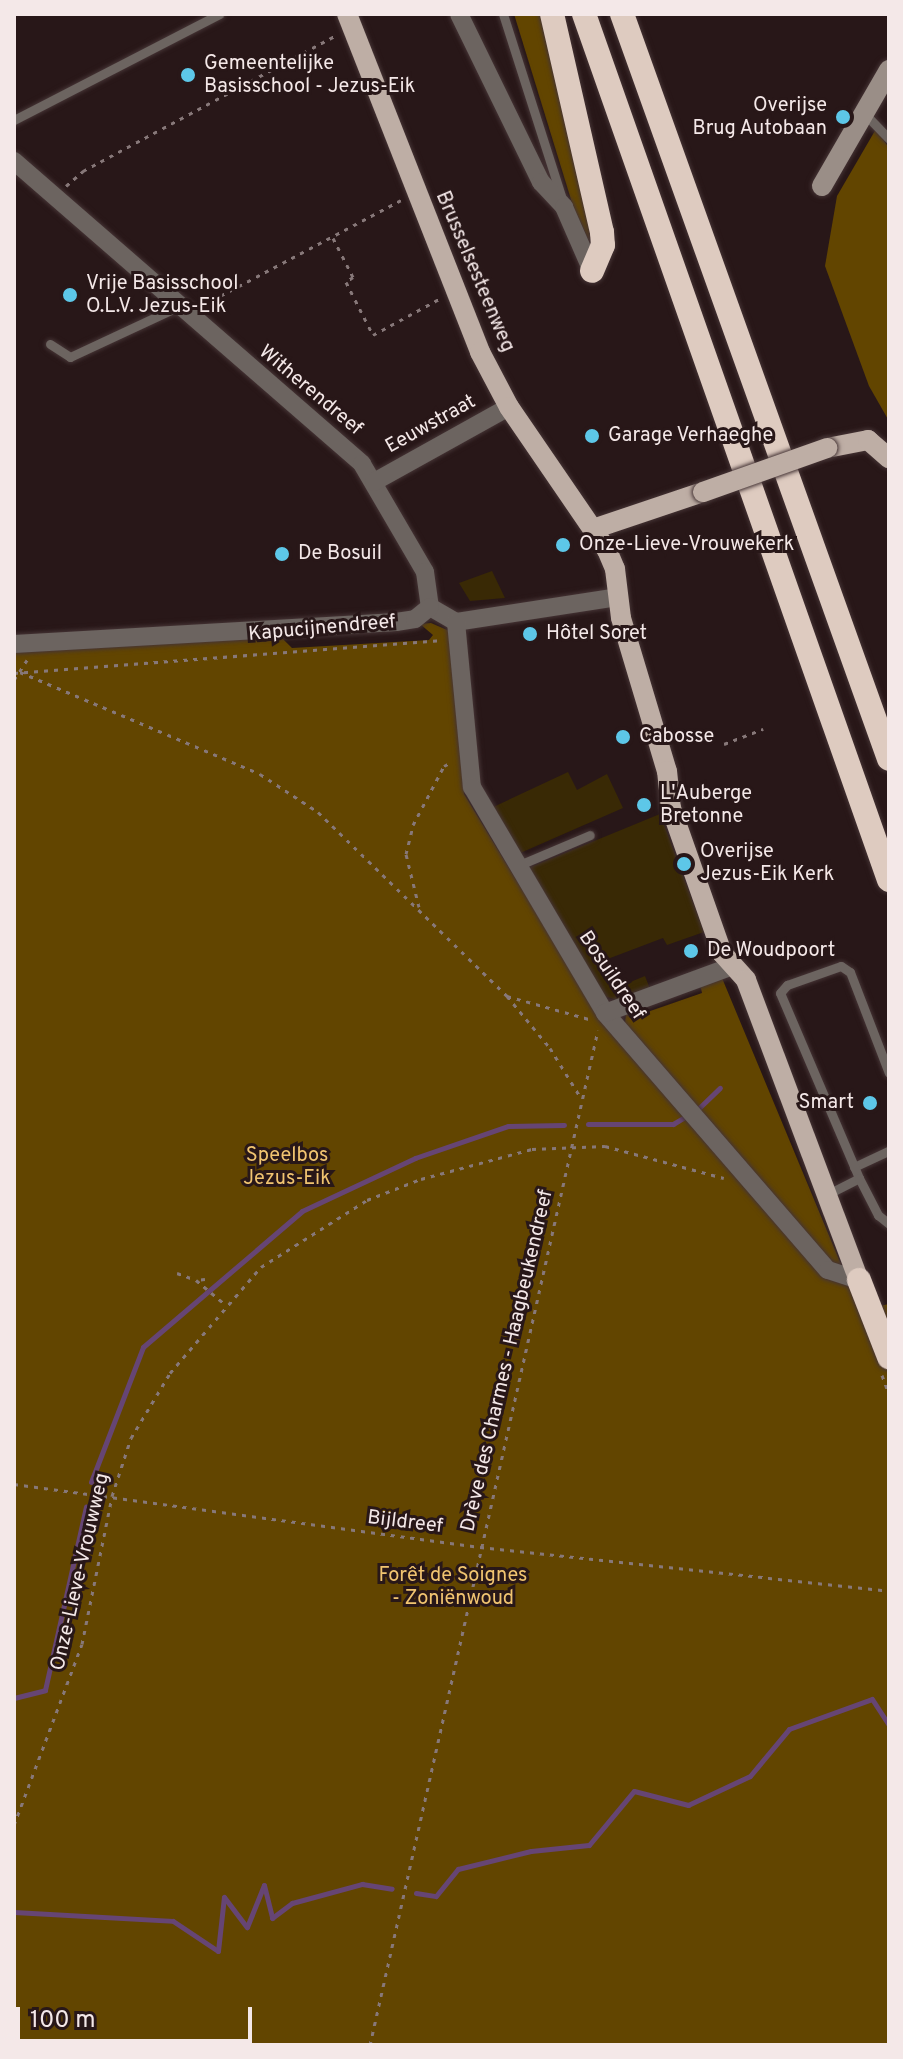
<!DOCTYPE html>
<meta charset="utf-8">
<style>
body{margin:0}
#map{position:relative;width:903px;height:2059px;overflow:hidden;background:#281718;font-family:Overpass,sans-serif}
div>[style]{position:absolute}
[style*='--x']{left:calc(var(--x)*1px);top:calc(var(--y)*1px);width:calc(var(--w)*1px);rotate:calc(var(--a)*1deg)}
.green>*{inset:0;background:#392905}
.forest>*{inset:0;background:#624500}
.stream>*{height:5px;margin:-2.5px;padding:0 2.5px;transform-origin:2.5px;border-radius:2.5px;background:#664574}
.path>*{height:3px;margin-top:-1.5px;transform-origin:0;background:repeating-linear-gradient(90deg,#877879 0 4px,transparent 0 10px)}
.roads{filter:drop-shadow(0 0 2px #453435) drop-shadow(0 0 2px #453435)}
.lane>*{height:9px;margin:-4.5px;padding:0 4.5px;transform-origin:4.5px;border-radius:4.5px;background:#6c6460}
.street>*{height:18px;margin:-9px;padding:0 9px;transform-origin:9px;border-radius:9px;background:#6c6460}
.secondary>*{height:20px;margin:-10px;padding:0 10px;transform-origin:10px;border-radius:10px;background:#9a8e87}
.primary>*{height:20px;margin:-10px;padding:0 10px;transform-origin:10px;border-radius:10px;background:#beaea5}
.highway>*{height:24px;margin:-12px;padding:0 12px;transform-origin:12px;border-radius:12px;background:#decbc0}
.bridges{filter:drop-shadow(0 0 2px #453435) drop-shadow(0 0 2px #453435)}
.primary-bridge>*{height:20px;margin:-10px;padding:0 10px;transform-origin:10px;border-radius:10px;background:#beaea5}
.dots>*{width:22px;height:22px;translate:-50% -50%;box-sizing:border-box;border:4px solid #281718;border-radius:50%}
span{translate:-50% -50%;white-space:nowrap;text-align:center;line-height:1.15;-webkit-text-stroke:6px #281718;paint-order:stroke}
.poi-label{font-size:20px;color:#f4e8e8}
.left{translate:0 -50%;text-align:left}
.right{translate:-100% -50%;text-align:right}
.street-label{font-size:20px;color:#f4e8e8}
.park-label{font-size:20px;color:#f1c470}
.frame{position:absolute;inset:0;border:16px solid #f4e8e8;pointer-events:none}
.scale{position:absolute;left:16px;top:2007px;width:236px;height:36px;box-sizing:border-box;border:4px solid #f4e8e8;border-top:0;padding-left:10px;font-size:24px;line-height:28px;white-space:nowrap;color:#f4e8e8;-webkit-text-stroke:6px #281718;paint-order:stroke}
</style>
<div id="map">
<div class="green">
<i style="clip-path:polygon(492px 571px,505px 598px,470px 601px,459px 583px)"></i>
<i style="clip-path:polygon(568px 772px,577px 790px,607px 774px,623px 808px,518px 854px,489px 809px)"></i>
<i style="clip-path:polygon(660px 814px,704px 932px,667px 945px,663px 938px,605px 960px,618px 987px,645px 976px,650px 989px,618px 1000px,603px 996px,526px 869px)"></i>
</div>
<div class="forest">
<i style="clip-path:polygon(514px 14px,540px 14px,589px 215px,590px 243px,573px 206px)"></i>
<i style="clip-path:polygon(876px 129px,889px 148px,889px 421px,869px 386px,825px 266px,837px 196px)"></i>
<i style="clip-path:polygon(431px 623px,454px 633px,464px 794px,594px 1008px,625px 1023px,626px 1013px,630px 1018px,702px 993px,700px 984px,722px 978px,860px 1310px,889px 1304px,889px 2045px,14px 2045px,14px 652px,279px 635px,292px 648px,429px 640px,433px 635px,420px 624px)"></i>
</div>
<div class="stream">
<i style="--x:699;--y:1108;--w:29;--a:-44"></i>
<i style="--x:588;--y:1124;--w:85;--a:0"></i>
<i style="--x:673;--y:1124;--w:12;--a:-31"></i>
<i style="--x:91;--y:1482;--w:145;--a:-68.9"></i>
<i style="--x:143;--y:1347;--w:209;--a:-40.5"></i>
<i style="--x:302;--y:1211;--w:125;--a:-25.1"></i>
<i style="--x:415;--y:1158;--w:98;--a:-19"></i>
<i style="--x:508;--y:1126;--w:56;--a:-1"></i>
<i style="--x:14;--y:1698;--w:32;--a:-14"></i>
<i style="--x:45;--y:1690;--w:188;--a:-77.4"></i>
<i style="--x:416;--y:1893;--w:20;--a:9"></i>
<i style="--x:436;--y:1896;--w:35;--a:-51"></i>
<i style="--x:458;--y:1869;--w:75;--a:-13.9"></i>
<i style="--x:531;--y:1851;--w:58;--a:-5.9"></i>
<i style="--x:589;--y:1845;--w:70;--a:-50.2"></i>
<i style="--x:634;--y:1791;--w:56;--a:14.5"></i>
<i style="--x:688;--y:1805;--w:68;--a:-25.1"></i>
<i style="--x:750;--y:1776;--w:61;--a:-50.3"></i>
<i style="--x:789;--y:1729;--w:88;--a:-19.9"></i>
<i style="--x:872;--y:1699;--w:31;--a:57"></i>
<i style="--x:14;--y:1912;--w:159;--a:3.2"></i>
<i style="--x:173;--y:1921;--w:54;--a:33.7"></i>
<i style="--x:218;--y:1951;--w:54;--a:-83.7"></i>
<i style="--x:224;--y:1897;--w:38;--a:53"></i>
<i style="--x:247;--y:1927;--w:45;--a:-68"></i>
<i style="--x:264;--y:1885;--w:34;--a:76"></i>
<i style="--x:272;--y:1918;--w:25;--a:-37"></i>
<i style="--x:292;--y:1903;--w:73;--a:-15.2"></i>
<i style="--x:362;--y:1884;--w:30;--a:9"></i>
</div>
<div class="path">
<i style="--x:66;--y:186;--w:23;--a:-41"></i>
<i style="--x:83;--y:171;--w:289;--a:-28.2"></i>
<i style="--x:333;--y:238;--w:44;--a:62.9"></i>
<i style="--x:353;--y:277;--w:9;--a:144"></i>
<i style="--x:346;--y:282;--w:59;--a:63"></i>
<i style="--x:373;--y:335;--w:75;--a:-28.6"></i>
<i style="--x:203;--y:305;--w:224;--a:-27.9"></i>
<i style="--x:20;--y:672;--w:261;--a:23"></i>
<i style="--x:260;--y:774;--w:69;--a:33.2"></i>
<i style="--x:318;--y:812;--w:264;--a:44.2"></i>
<i style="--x:507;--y:996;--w:67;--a:50.4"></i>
<i style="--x:550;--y:1048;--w:59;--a:58.2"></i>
<i style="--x:14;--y:673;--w:427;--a:-4.4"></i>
<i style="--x:14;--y:680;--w:24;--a:-57"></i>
<i style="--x:724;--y:744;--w:42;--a:-21"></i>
<i style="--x:419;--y:907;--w:55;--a:-103.8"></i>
<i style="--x:406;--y:854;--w:30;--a:-76"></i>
<i style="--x:413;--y:825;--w:67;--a:-62.3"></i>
<i style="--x:444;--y:766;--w:9;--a:-27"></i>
<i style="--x:507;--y:996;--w:85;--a:15.7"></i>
<i style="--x:177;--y:1273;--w:20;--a:20"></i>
<i style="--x:205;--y:1279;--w:9;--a:174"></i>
<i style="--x:196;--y:1280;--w:38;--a:40"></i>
<i style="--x:882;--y:1375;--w:20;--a:70"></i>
<i style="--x:14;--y:1484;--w:470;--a:7.7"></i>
<i style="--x:480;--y:1547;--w:411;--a:6.1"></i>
<i style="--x:14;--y:1825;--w:193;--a:-69.4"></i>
<i style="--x:82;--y:1644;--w:151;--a:-78.5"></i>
<i style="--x:112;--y:1496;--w:61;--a:-71.9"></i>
<i style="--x:131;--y:1438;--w:76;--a:-59"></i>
<i style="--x:170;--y:1373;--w:140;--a:-49.4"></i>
<i style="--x:261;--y:1267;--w:125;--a:-32.3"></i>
<i style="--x:367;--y:1200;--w:58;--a:-21.3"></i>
<i style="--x:421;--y:1179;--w:115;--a:-15.1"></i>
<i style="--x:532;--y:1149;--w:73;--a:-2.4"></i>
<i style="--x:605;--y:1146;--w:123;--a:15.1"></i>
<i style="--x:370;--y:2045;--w:1040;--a:-77.34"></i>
</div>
<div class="roads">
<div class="lane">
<i style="--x:503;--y:14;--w:191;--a:72.3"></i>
<i style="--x:864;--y:113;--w:36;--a:46"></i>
<i style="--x:14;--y:120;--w:231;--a:-27.3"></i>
<i style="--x:50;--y:344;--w:24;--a:33"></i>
<i style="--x:70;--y:357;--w:118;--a:-25"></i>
<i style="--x:517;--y:866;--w:79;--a:-23"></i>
<i style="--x:854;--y:1167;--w:38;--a:-25"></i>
<i style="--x:859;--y:1178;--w:201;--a:-113.1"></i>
<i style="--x:780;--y:993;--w:11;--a:-49"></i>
<i style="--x:787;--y:985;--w:57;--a:-19.4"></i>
<i style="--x:841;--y:966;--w:11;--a:34"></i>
<i style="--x:850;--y:972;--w:108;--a:68.9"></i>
<i style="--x:826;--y:1195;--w:37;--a:-27"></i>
<i style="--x:859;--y:1178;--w:42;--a:62.8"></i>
<i style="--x:878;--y:1215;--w:14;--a:39"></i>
</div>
<div class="street">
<i style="--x:459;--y:14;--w:187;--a:64"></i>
<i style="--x:541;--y:182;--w:34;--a:47"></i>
<i style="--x:564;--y:207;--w:70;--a:66.4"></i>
<i style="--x:14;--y:161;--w:461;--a:41"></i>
<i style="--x:362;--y:464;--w:125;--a:59.7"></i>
<i style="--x:425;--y:572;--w:35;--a:82"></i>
<i style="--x:374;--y:482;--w:154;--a:-29.1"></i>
<i style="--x:430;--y:607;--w:30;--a:30"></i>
<i style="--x:456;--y:622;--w:164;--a:-8.8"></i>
<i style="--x:456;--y:622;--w:166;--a:84.5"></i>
<i style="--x:472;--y:787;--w:262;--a:59.5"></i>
<i style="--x:605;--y:1013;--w:340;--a:49.1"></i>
<i style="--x:828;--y:1270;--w:33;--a:18"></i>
<i style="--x:14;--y:644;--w:383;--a:-3.3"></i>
<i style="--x:396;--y:622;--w:19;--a:-9"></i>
<i style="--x:415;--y:619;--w:19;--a:-39"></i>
<i style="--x:605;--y:1013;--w:136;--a:-20.2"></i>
</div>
<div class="secondary">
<i style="--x:822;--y:186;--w:134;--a:-60"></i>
</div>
<div class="primary">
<i style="--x:347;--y:14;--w:363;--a:68.5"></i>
<i style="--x:480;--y:352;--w:62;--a:62.2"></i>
<i style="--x:509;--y:407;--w:173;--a:55.6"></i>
<i style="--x:607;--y:550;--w:21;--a:67"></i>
<i style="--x:615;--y:569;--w:49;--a:83"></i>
<i style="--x:621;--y:618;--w:160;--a:73.3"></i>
<i style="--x:667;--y:771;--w:37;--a:84"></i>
<i style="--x:671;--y:808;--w:154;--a:70.6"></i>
<i style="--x:722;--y:953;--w:36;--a:48"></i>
<i style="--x:746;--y:980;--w:321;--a:69.4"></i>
<i style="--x:827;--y:448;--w:42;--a:-11"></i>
<i style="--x:868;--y:440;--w:28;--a:41"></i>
<i style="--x:593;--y:529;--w:116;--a:-18.6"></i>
</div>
<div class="highway">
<i style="--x:552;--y:14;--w:224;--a:77.1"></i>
<i style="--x:602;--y:232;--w:13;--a:86"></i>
<i style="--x:603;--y:245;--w:28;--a:113"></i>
<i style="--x:584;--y:14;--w:918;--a:70.6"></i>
<i style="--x:622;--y:14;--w:791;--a:70.28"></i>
<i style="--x:859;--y:1280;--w:83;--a:68.7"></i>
</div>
</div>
<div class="bridges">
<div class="primary-bridge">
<i style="--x:703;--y:492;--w:132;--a:-19.5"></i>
</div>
</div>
<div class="dots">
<i style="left:188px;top:75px;background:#5dc7e8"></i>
<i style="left:843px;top:117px;background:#5dc7e8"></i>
<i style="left:70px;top:295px;background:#5dc7e8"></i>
<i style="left:592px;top:436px;background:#5dc7e8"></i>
<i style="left:563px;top:545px;background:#5dc7e8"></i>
<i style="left:282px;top:554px;background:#5dc7e8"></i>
<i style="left:530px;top:634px;background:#5dc7e8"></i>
<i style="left:623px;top:737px;background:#5dc7e8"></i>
<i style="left:644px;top:805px;background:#5dc7e8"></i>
<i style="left:684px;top:864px;background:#5dc7e8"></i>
<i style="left:691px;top:951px;background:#5dc7e8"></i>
<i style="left:870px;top:1103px;background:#5dc7e8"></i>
</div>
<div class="poi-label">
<span class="left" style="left:204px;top:76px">Gemeentelijke<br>Basisschool - Jezus-Eik</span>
<span class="right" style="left:827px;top:118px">Overijse<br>Brug Autobaan</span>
<span class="left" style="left:86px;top:296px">Vrije Basisschool<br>O.L.V. Jezus-Eik</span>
<span class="left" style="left:608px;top:436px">Garage Verhaeghe</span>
<span class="left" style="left:579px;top:545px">Onze-Lieve-Vrouwekerk</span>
<span class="left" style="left:298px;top:554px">De Bosuil</span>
<span class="left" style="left:546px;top:634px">Hôtel Soret</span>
<span class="left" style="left:639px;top:737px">Cabosse</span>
<span class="left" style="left:660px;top:806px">L'Auberge<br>Bretonne</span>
<span class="left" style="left:700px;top:864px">Overijse<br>Jezus-Eik Kerk</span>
<span class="left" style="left:707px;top:951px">De Woudpoort</span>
<span class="right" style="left:854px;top:1103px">Smart</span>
</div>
<div class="street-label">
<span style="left:474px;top:272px;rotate:67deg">Brusselsesteenweg</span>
<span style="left:310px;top:391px;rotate:40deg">Witherendreef</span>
<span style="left:431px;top:425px;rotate:-29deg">Eeuwstraat</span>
<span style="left:322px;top:629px;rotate:-5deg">Kapucijnendreef</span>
<span style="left:611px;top:976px;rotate:56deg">Bosuildreef</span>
<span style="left:508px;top:1361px;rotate:-77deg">Drève des Charmes - Haagbeukendreef</span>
<span style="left:405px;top:1523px;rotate:7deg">Bijldreef</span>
<span style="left:81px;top:1572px;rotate:-77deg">Onze-Lieve-Vrouwweg</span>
</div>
<div class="park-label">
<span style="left:287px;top:1168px">Speelbos<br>Jezus-Eik</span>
<span style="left:453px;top:1588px">Forêt de Soignes<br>- Zoniënwoud</span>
</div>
<div class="frame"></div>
<div class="scale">100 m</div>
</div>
